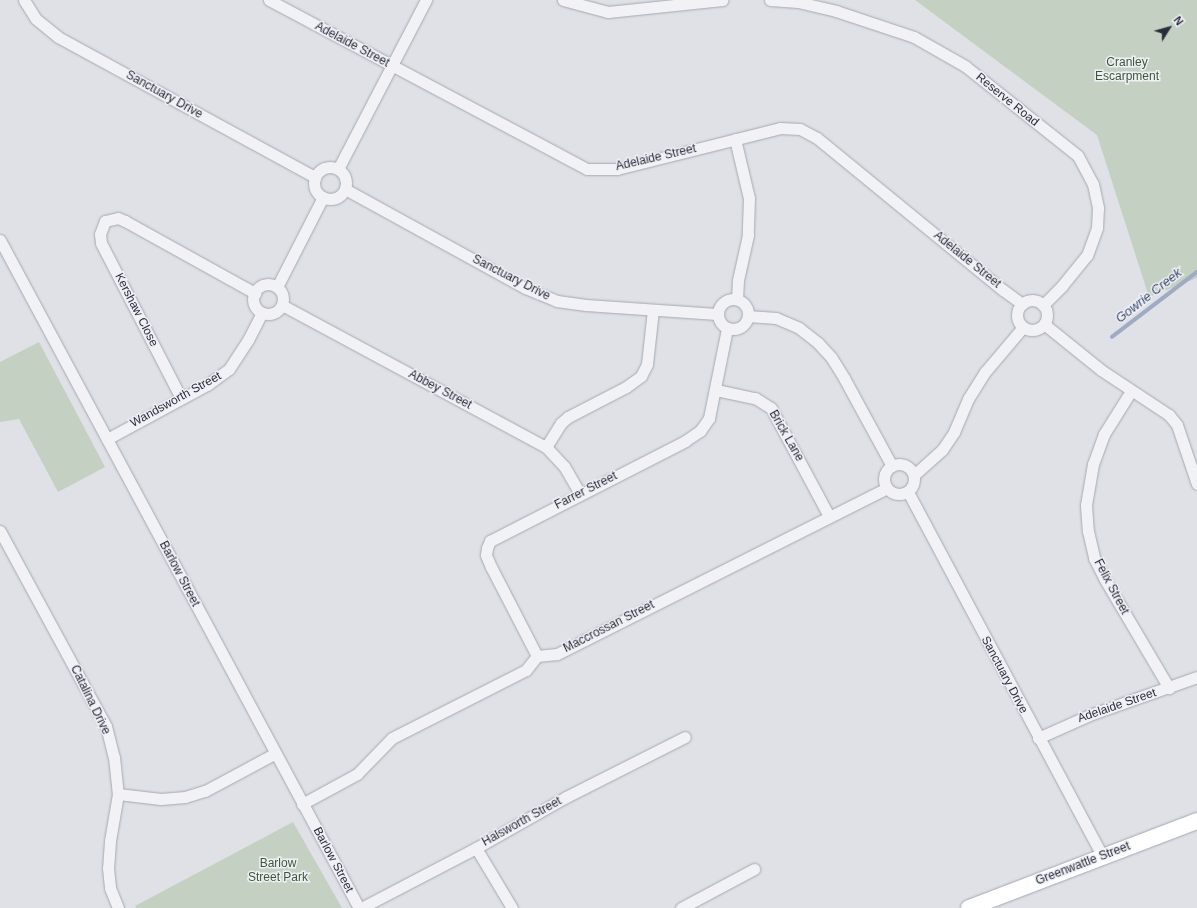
<!DOCTYPE html>
<style>
body{margin:0}
#map{position:relative;width:1197px;height:908px;overflow:hidden;background:#dfe1e7;font-family:Helvetica,sans-serif}
div>[style]{position:absolute}
[style*='--x']{left:calc(var(--x)*1px);top:calc(var(--y)*1px);width:calc(var(--w)*1px);rotate:calc(var(--a)*1deg)}
.green>*{inset:0;background:#c3d0c2}
.stream>*{height:3.5px;margin:-1.75px;padding:0 1.75px;transform-origin:1.75px;border-radius:1.75px;background:#9fabc3}
.roads{filter:drop-shadow(0 0 1px #a5a8b0) drop-shadow(0 0 1px #a5a8b0)}
.street>*{height:11px;margin:-5.5px;padding:0 5.5px;transform-origin:5.5px;border-radius:5.5px;background:#f2f2f6}
.street>.ring{margin:-5.5px;padding:0;box-sizing:content-box;background:none;border:11px solid #f2f2f6;border-radius:50%}
.secondary>*{height:16px;margin:-8px;padding:0 8px;transform-origin:8px;border-radius:8px;background:#fff}
span{translate:-50% -50%;white-space:nowrap;text-align:center;line-height:1.15;-webkit-text-stroke:3px #eff0f5;paint-order:stroke}
.street-label{font-size:12px;color:#2a2e3c}
.park-label{font-size:12px;color:#3a5639}
.water-label{font-size:13px;color:#39486b;font-style:italic}
.north{position:absolute;left:1149px;top:8px;width:40px;height:40px;-webkit-text-stroke:3px #eff0f5;paint-order:stroke;rotate:53deg;font-size:11px;font-weight:700;line-height:16px;text-align:center;color:#2a2e3c}
.north::after{content:'';display:block;margin:auto;width:14px;height:18px;background:#2a2e3c;clip-path:polygon(50% 0,100% 100%,50% 72%,0 100%)}
</style>
<div id="map">
<div class="green">
<i style="clip-path:polygon(915px 0,1197px 0,1197px 278px,1149px 297px,1097px 135px)"></i>
<i style="clip-path:polygon(39px 342px,105px 467px,58px 492px,19px 419px,0 422px,0 362px)"></i>
<i style="clip-path:polygon(293px 822px,342px 908px,136px 908px,135px 906px)"></i>
</div>
<div class="stream">
<i style="--x:1112;--y:337;--w:107;--a:-37.4"></i>
</div>
<div class="roads">
<div class="street">
<i style="--x:24;--y:0;--w:22;--a:58"></i>
<i style="--x:36;--y:19;--w:28;--a:39"></i>
<i style="--x:58;--y:37;--w:293;--a:28.6"></i>
<i style="--x:269;--y:0;--w:360;--a:28"></i>
<i style="--x:587;--y:169;--w:30;--a:0"></i>
<i style="--x:617;--y:169;--w:168;--a:-14.1"></i>
<i style="--x:780;--y:128;--w:20;--a:3"></i>
<i style="--x:800;--y:129;--w:19;--a:28"></i>
<i style="--x:817;--y:138;--w:240;--a:39.3"></i>
<i style="--x:1003;--y:290;--w:24;--a:36"></i>
<i style="--x:563;--y:0;--w:47;--a:14.9"></i>
<i style="--x:608;--y:12;--w:115;--a:-6"></i>
<i style="--x:770;--y:0;--w:28;--a:4"></i>
<i style="--x:798;--y:2;--w:39;--a:13"></i>
<i style="--x:836;--y:11;--w:82;--a:18.4"></i>
<i style="--x:914;--y:37;--w:59;--a:29.6"></i>
<i style="--x:965;--y:66;--w:144;--a:38.5"></i>
<i style="--x:1078;--y:156;--w:32;--a:62"></i>
<i style="--x:1093;--y:184;--w:25;--a:78"></i>
<i style="--x:1098;--y:208;--w:20;--a:93"></i>
<i style="--x:1097;--y:228;--w:29;--a:110"></i>
<i style="--x:1087;--y:255;--w:40;--a:129"></i>
<i style="--x:1062;--y:286;--w:27;--a:135"></i>
<i style="--x:735;--y:139;--w:61;--a:76.7"></i>
<i style="--x:749;--y:198;--w:37;--a:92"></i>
<i style="--x:748;--y:235;--w:46;--a:102.5"></i>
<i style="--x:738;--y:280;--w:19;--a:93"></i>
<i class="ring" style="left:314px;top:167px;width:21px;height:21px"></i>
<i style="--x:338;--y:169;--w:191;--a:-62.5"></i>
<i style="--x:345;--y:189;--w:205;--a:28.8"></i>
<i style="--x:525;--y:288;--w:35;--a:22"></i>
<i style="--x:557;--y:301;--w:29;--a:8"></i>
<i style="--x:586;--y:305;--w:131;--a:3.9"></i>
<i style="--x:0;--y:240;--w:758;--a:61.75"></i>
<i class="ring" style="left:253px;top:284px;width:19px;height:19px"></i>
<i style="--x:277;--y:287;--w:101;--a:-62.9"></i>
<i class="ring" style="left:718px;top:299px;width:19px;height:19px"></i>
<i class="ring" style="left:1017px;top:300px;width:19px;height:19px"></i>
<i style="--x:282;--y:305;--w:300;--a:28.3"></i>
<i style="--x:546;--y:447;--w:26;--a:47"></i>
<i style="--x:564;--y:466;--w:32;--a:60"></i>
<i style="--x:748;--y:316;--w:28;--a:4"></i>
<i style="--x:776;--y:318;--w:25;--a:23"></i>
<i style="--x:799;--y:328;--w:24;--a:38"></i>
<i style="--x:818;--y:343;--w:19;--a:47"></i>
<i style="--x:831;--y:357;--w:25;--a:58"></i>
<i style="--x:844;--y:378;--w:100;--a:61.4"></i>
<i style="--x:1044;--y:324;--w:73;--a:38.9"></i>
<i style="--x:1101;--y:370;--w:82;--a:33.5"></i>
<i style="--x:1169;--y:415;--w:13;--a:51"></i>
<i style="--x:1177;--y:425;--w:62;--a:71.3"></i>
<i style="--x:716;--y:390;--w:40;--a:12"></i>
<i style="--x:755;--y:398;--w:19;--a:32"></i>
<i style="--x:771;--y:408;--w:123;--a:61.8"></i>
<i style="--x:1131;--y:391;--w:51;--a:122.1"></i>
<i style="--x:1104;--y:434;--w:32;--a:110"></i>
<i style="--x:1093;--y:464;--w:42;--a:99.7"></i>
<i style="--x:1086;--y:505;--w:26;--a:86"></i>
<i style="--x:1088;--y:531;--w:28;--a:77"></i>
<i style="--x:1094;--y:558;--w:22;--a:63"></i>
<i style="--x:1104;--y:578;--w:128;--a:59.4"></i>
<i style="--x:181;--y:398;--w:174;--a:-117.3"></i>
<i style="--x:101;--y:243;--w:9;--a:-96"></i>
<i style="--x:100;--y:234;--w:14;--a:-69"></i>
<i style="--x:105;--y:221;--w:13;--a:-13"></i>
<i style="--x:118;--y:218;--w:8;--a:23"></i>
<i style="--x:125;--y:221;--w:149;--a:29"></i>
<i style="--x:107;--y:439;--w:114;--a:-28.4"></i>
<i style="--x:207;--y:385;--w:27;--a:-36"></i>
<i style="--x:229;--y:369;--w:35;--a:-57"></i>
<i style="--x:248;--y:340;--w:30;--a:-63"></i>
<i style="--x:546;--y:447;--w:28;--a:-58"></i>
<i style="--x:561;--y:423;--w:9;--a:-41"></i>
<i style="--x:568;--y:417;--w:65;--a:-27.3"></i>
<i style="--x:626;--y:387;--w:19;--a:-36"></i>
<i style="--x:641;--y:376;--w:13;--a:-63"></i>
<i style="--x:647;--y:364;--w:54;--a:-83.7"></i>
<i class="ring" style="left:884px;top:464px;width:19px;height:19px"></i>
<i style="--x:914;--y:475;--w:38;--a:-42"></i>
<i style="--x:942;--y:450;--w:22;--a:-56"></i>
<i style="--x:954;--y:432;--w:36;--a:-67"></i>
<i style="--x:968;--y:399;--w:32;--a:-58"></i>
<i style="--x:985;--y:372;--w:59;--a:-49.8"></i>
<i style="--x:908;--y:492;--w:412;--a:61.9"></i>
<i style="--x:0;--y:531;--w:222;--a:61.5"></i>
<i style="--x:106;--y:726;--w:32;--a:76"></i>
<i style="--x:114;--y:757;--w:37;--a:84"></i>
<i style="--x:118;--y:794;--w:48;--a:99.7"></i>
<i style="--x:110;--y:841;--w:27;--a:94"></i>
<i style="--x:108;--y:868;--w:20;--a:84"></i>
<i style="--x:110;--y:888;--w:22;--a:68"></i>
<i style="--x:537;--y:656;--w:100;--a:-117.3"></i>
<i style="--x:491;--y:567;--w:13;--a:-113"></i>
<i style="--x:486;--y:555;--w:7;--a:-82"></i>
<i style="--x:487;--y:548;--w:8;--a:-67"></i>
<i style="--x:490;--y:541;--w:219;--a:-27.1"></i>
<i style="--x:685;--y:441;--w:18;--a:-34"></i>
<i style="--x:700;--y:431;--w:16;--a:-55"></i>
<i style="--x:709;--y:418;--w:91;--a:-78.6"></i>
<i style="--x:1038;--y:738;--w:59;--a:-24"></i>
<i style="--x:1092;--y:714;--w:111;--a:-19.4"></i>
<i style="--x:118;--y:794;--w:43;--a:6.6"></i>
<i style="--x:161;--y:799;--w:24;--a:-5"></i>
<i style="--x:185;--y:797;--w:21;--a:-17"></i>
<i style="--x:205;--y:791;--w:78;--a:-28.2"></i>
<i style="--x:302;--y:804;--w:63;--a:-28.6"></i>
<i style="--x:357;--y:774;--w:50;--a:-45.8"></i>
<i style="--x:392;--y:738;--w:150;--a:-26.9"></i>
<i style="--x:526;--y:670;--w:18;--a:-52"></i>
<i style="--x:537;--y:656;--w:20;--a:-6"></i>
<i style="--x:557;--y:654;--w:369;--a:-26.7"></i>
<i style="--x:476;--y:848;--w:70;--a:59"></i>
<i style="--x:361;--y:908;--w:130;--a:-27.6"></i>
<i style="--x:476;--y:848;--w:103;--a:-29.5"></i>
<i style="--x:566;--y:797;--w:133;--a:-26.8"></i>
<i style="--x:681;--y:908;--w:83;--a:-28.1"></i>
</div>
<div class="secondary">
<i style="--x:969;--y:908;--w:244;--a:-20.9"></i>
</div>
</div>
<div class="street-label">
<span style="left:352px;top:45px;rotate:28deg">Adelaide Street</span>
<span style="left:164px;top:95px;rotate:29deg">Sanctuary Drive</span>
<span style="left:1007px;top:100px;rotate:39deg">Reserve Road</span>
<span style="left:656px;top:158px;rotate:-13deg">Adelaide Street</span>
<span style="left:967px;top:260px;rotate:39deg">Adelaide Street</span>
<span style="left:511px;top:278px;rotate:27deg">Sanctuary Drive</span>
<span style="left:136px;top:310px;rotate:63deg">Kershaw Close</span>
<span style="left:440px;top:390px;rotate:28deg">Abbey Street</span>
<span style="left:176px;top:400px;rotate:-29deg">Wandsworth Street</span>
<span style="left:786px;top:436px;rotate:60deg">Brick Lane</span>
<span style="left:586px;top:491px;rotate:-27deg">Farrer Street</span>
<span style="left:179px;top:574px;rotate:62deg">Barlow Street</span>
<span style="left:1111px;top:587px;rotate:62deg">Felix Street</span>
<span style="left:609px;top:627px;rotate:-27deg">Maccrossan Street</span>
<span style="left:1004px;top:675px;rotate:62deg">Sanctuary Drive</span>
<span style="left:90px;top:700px;rotate:64deg">Catalina Drive</span>
<span style="left:1117px;top:706px;rotate:-19deg">Adelaide Street</span>
<span style="left:522px;top:822px;rotate:-29deg">Halsworth Street</span>
<span style="left:333px;top:860px;rotate:62deg">Barlow Street</span>
<span style="left:1083px;top:864px;rotate:-21deg">Greenwattle Street</span>
</div>
<div class="park-label">
<span style="left:1127px;top:70px">Cranley<br>Escarpment</span>
<span style="left:278px;top:871px">Barlow<br>Street Park</span>
</div>
<div class="water-label">
<span style="left:1149px;top:296px;rotate:-38deg">Gowrie Creek</span>
</div>
<div class="north">N</div>
</div>
